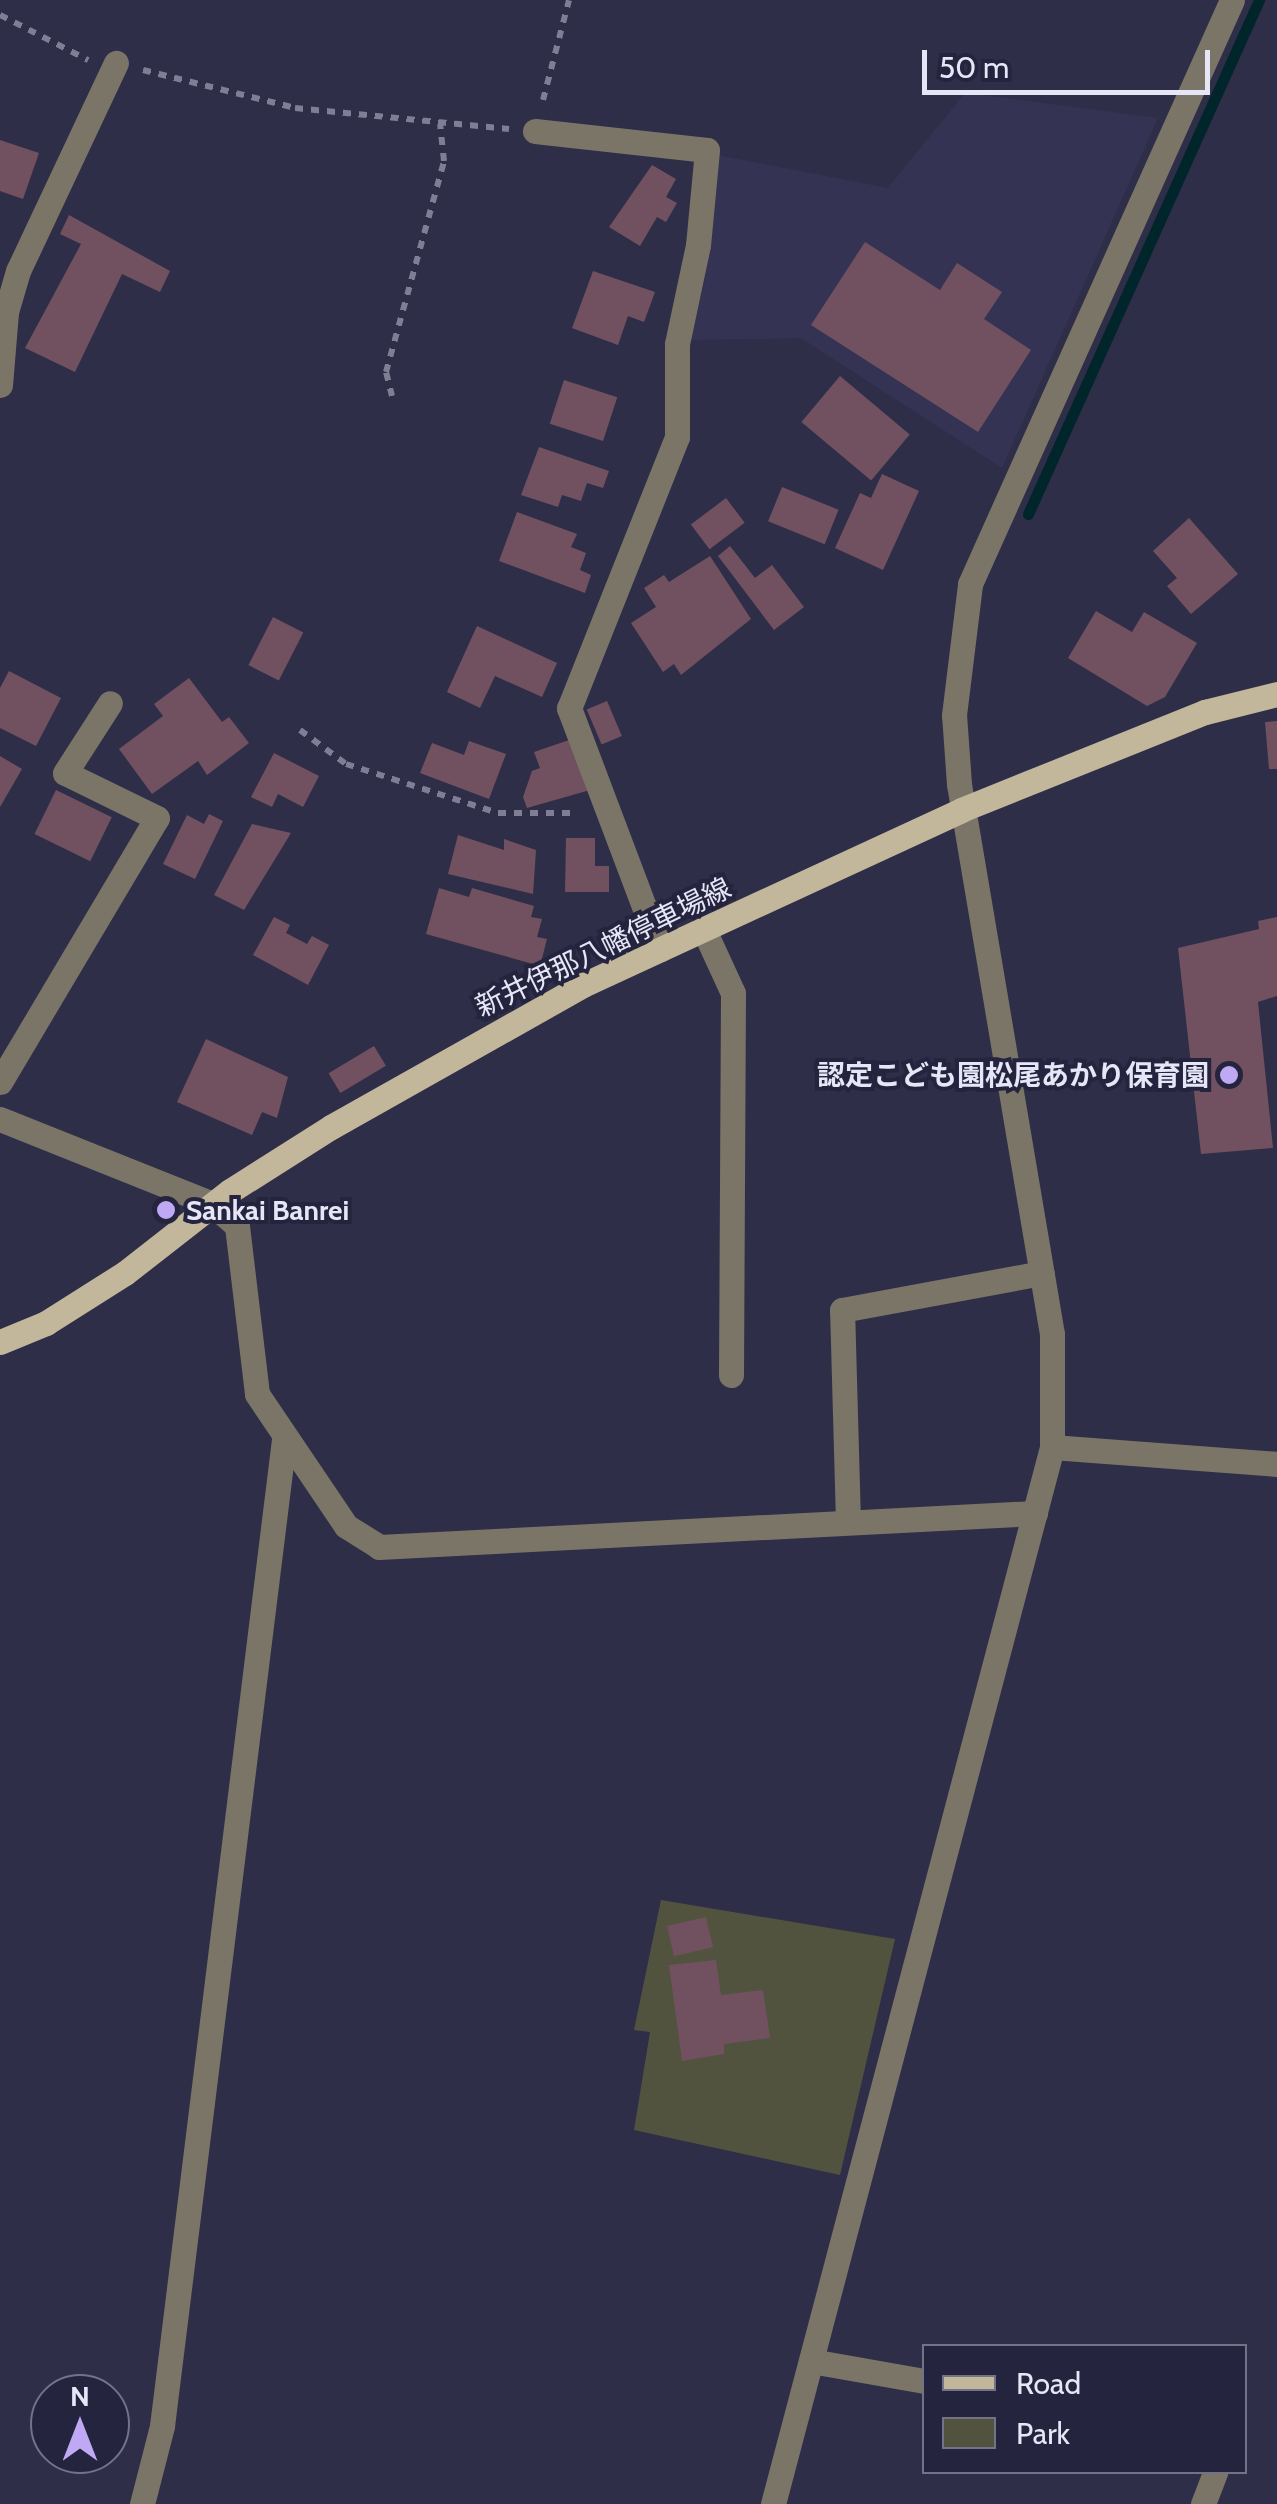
<!DOCTYPE html>
<meta charset="utf-8">
<style>
body{margin:0}
#map{position:relative;width:1277px;height:2504px;overflow:hidden;background:#2f2e48;font-family:Cabin,"Noto Sans JP",sans-serif}
div>[style]{position:absolute}
[style*='--x']{left:calc(var(--x)*1px);top:calc(var(--y)*1px);width:calc(var(--w)*1px);rotate:calc(var(--a)*1deg)}
.built>*{inset:0;background:#353354}
.green>*{inset:0;background:#51533f}
.stream>*{height:11px;margin:-5.5px;padding:0 5.5px;transform-origin:5.5px;border-radius:5.5px;background:#00252a}
.building>*{inset:0;background:#715160;transform-origin:0 0}
.path>*{height:6px;margin-top:-3px;transform-origin:0;background:repeating-linear-gradient(90deg,#7f7e95 0 8px,transparent 0 16px)}
.minor>*{height:25px;margin:-12.5px;padding:0 12.5px;transform-origin:12.5px;border-radius:12.5px;background:#7a7567}
.major>*{height:25px;margin:-12.5px;padding:0 12.5px;transform-origin:12.5px;border-radius:12.5px;background:#c2b79b}
.dots>*{width:28px;height:28px;translate:-50% -50%;box-sizing:border-box;border:5px solid #25243e;border-radius:50%}
span{translate:-50% -50%;white-space:nowrap;text-align:center;line-height:1.15;-webkit-text-stroke:8px #25243e;paint-order:stroke}
.street-label{font-size:28px;color:#e6e6f7}
.poi-label{font-size:28px;color:#e6e6f7;font-weight:700}
.right{translate:-100% -50%;text-align:right}
.left{translate:0 -50%;text-align:left}
.legend{position:absolute;left:922px;top:2344px;width:325px;height:130px;box-sizing:border-box;background:#25243e;border:2px solid #727288;margin:0;padding:12px 18px;list-style:none;font-size:30px;color:#e6e6f7}
.legend li{display:flex;align-items:center;gap:20px;height:50px}
.legend b{width:50px;border:2px solid #727288}
.north{position:absolute;left:30px;top:2374px;width:100px;height:100px;box-sizing:border-box;background:#25243e;border:2px solid #727288;border-radius:50%;rotate:0deg;font-size:28px;font-weight:700;line-height:40px;text-align:center;color:#e6e6f7}
.north::after{content:'';display:block;margin:auto;width:35px;height:45px;background:#bfa9f4;clip-path:polygon(50% 0,100% 100%,50% 72%,0 100%)}
.scale{position:absolute;left:922px;top:50px;width:288px;height:45px;box-sizing:border-box;border:5px solid #e6e6f7;border-top:0;padding-left:12px;font-size:30px;line-height:35px;white-space:nowrap;color:#e6e6f7;-webkit-text-stroke:8px #25243e;paint-order:stroke}
</style>
<div id="map">
<div class="built">
<i style="clip-path:polygon(965px 93px,1158px 118px,1002px 468px,801px 338px,690px 340px,705px 280px,717px 155px,888px 188px)"></i>
</div>
<div class="green">
<i style="clip-path:polygon(661px 1900px,895px 1939px,840px 2175px,634px 2130px,650px 2032px,634px 2030px)"></i>
</div>
<div class="stream">
<i style="--x:1028;--y:514;--w:564;--a:-65.8"></i>
</div>
<div class="building">
<i style="clip-path:polygon(0 140px,39px 153px,23px 199px,0 191px)"></i>
<i style="clip-path:polygon(652px 165px,676px 179px,666px 197px,677px 203px,666px 222px,657px 217px,640px 246px,609px 227px)"></i>
<i style="clip-path:polygon(69px 215px,170px 271px,160px 292px,122px 274px,75px 372px,25px 348px,81px 244px,60px 234px)"></i>
<i style="clip-path:polygon(865px 242px,940px 290px,957px 263px,1002px 292px,984px 319px,1031px 350px,978px 432px,811px 325px)"></i>
<i style="clip-path:polygon(593px 271px,655px 292px,644px 322px,628px 316px,618px 345px,572px 328px)"></i>
<i style="left:840px;top:376px;width:91px;height:60px;rotate:40deg"></i>
<i style="left:564px;top:380px;width:56px;height:46px;rotate:18deg"></i>
<i style="clip-path:polygon(539px 447px,609px 471px,603px 488px,587px 483px,581px 501px,562px 495px,558px 507px,521px 495px)"></i>
<i style="clip-path:polygon(882px 474px,919px 491px,883px 570px,835px 548px,860px 493px,871px 498px)"></i>
<i style="left:782px;top:487px;width:61px;height:37px;rotate:22deg"></i>
<i style="left:726px;top:498px;width:31px;height:44px;rotate:53deg"></i>
<i style="clip-path:polygon(517px 512px,577px 534px,571px 547px,586px 553px,580px 570px,591px 575px,585px 593px,499px 561px)"></i>
<i style="clip-path:polygon(1189px 518px,1238px 574px,1191px 614px,1167px 586px,1177px 578px,1153px 551px)"></i>
<i style="clip-path:polygon(730px 546px,755px 578px,772px 565px,804px 607px,774px 630px,718px 556px)"></i>
<i style="clip-path:polygon(710px 556px,751px 619px,681px 675px,674px 664px,663px 672px,631px 623px,656px 607px,644px 588px,664px 575px,669px 582px)"></i>
<i style="clip-path:polygon(1096px 611px,1132px 632px,1144px 612px,1197px 643px,1165px 697px,1147px 706px,1068px 658px)"></i>
<i style="left:273px;top:617px;width:34px;height:54px;rotate:27deg"></i>
<i style="clip-path:polygon(477px 626px,557px 663px,542px 697px,495px 676px,480px 708px,447px 692px)"></i>
<i style="clip-path:polygon(9px 671px,61px 698px,36px 746px,0 728px,0 688px)"></i>
<i style="clip-path:polygon(189px 678px,222px 722px,229px 717px,249px 743px,207px 775px,198px 761px,152px 794px,119px 749px,163px 716px,154px 704px)"></i>
<i style="left:607px;top:701px;width:38px;height:22px;rotate:67deg"></i>
<i style="clip-path:polygon(1277px 721px,1277px 769px,1269px 769px,1265px 722px)"></i>
<i style="clip-path:polygon(572px 739px,590px 790px,527px 808px,523px 797px,532px 771px,540px 768px,534px 752px)"></i>
<i style="clip-path:polygon(469px 741px,506px 754px,489px 799px,420px 773px,432px 743px,464px 755px)"></i>
<i style="clip-path:polygon(274px 753px,319px 776px,303px 807px,278px 794px,272px 807px,251px 797px)"></i>
<i style="clip-path:polygon(0 756px,22px 769px,0 807px)"></i>
<i style="left:56px;top:790px;width:62px;height:49px;rotate:26deg"></i>
<i style="clip-path:polygon(209px 814px,223px 821px,195px 879px,163px 864px,187px 815px,204px 824px)"></i>
<i style="clip-path:polygon(252px 824px,291px 833px,244px 910px,214px 895px)"></i>
<i style="clip-path:polygon(458px 835px,504px 850px,504px 839px,536px 850px,533px 894px,448px 874px)"></i>
<i style="clip-path:polygon(566px 838px,595px 838px,595px 866px,609px 866px,609px 892px,565px 892px)"></i>
<i style="clip-path:polygon(439px 888px,469px 897px,472px 888px,534px 906px,531px 917px,542px 919px,537px 937px,547px 939px,540px 966px,426px 934px)"></i>
<i style="clip-path:polygon(274px 917px,290px 925px,286px 933px,307px 944px,312px 936px,329px 945px,308px 985px,253px 955px)"></i>
<i style="clip-path:polygon(1277px 917px,1277px 996px,1258px 1002px,1273px 1148px,1201px 1154px,1178px 948px,1259px 929px,1258px 921px)"></i>
<i style="clip-path:polygon(206px 1039px,288px 1077px,277px 1118px,262px 1112px,252px 1135px,177px 1102px)"></i>
<i style="left:374px;top:1046px;width:23px;height:53px;rotate:59deg"></i>
<i style="left:706px;top:1917px;width:31px;height:40px;rotate:77deg"></i>
<i style="clip-path:polygon(716px 1960px,721px 1995px,763px 1990px,770px 2038px,724px 2044px,724px 2054px,682px 2061px,669px 1965px)"></i>
</div>
<div class="path">
<i style="--x:0;--y:15;--w:99;--a:27.1"></i>
<i style="--x:143;--y:70;--w:157;--a:14"></i>
<i style="--x:295;--y:108;--w:215;--a:5.6"></i>
<i style="--x:543;--y:100;--w:103;--a:-75.4"></i>
<i style="--x:392;--y:396;--w:25;--a:-104"></i>
<i style="--x:386;--y:372;--w:219;--a:-74.6"></i>
<i style="--x:444;--y:161;--w:37;--a:-96"></i>
<i style="--x:300;--y:730;--w:57;--a:36.5"></i>
<i style="--x:346;--y:764;--w:160;--a:17.9"></i>
<i style="--x:498;--y:813;--w:77;--a:0"></i>
</div>
<div class="minor">
<i style="--x:535;--y:131;--w:173;--a:6.3"></i>
<i style="--x:707;--y:150;--w:95;--a:95.4"></i>
<i style="--x:698;--y:245;--w:101;--a:102"></i>
<i style="--x:677;--y:344;--w:93;--a:90"></i>
<i style="--x:677;--y:437;--w:292;--a:111.7"></i>
<i style="--x:569;--y:708;--w:258;--a:69.3"></i>
<i style="--x:0;--y:385;--w:73;--a:-85.3"></i>
<i style="--x:6;--y:312;--w:43;--a:-73.7"></i>
<i style="--x:18;--y:271;--w:230;--a:-64.8"></i>
<i style="--x:704;--y:930;--w:69;--a:65.3"></i>
<i style="--x:733;--y:993;--w:382;--a:90.3"></i>
<i style="--x:0;--y:1082;--w:307;--a:-59.3"></i>
<i style="--x:157;--y:818;--w:102;--a:-153.9"></i>
<i style="--x:65;--y:773;--w:83;--a:-57.3"></i>
<i style="--x:0;--y:1119;--w:228;--a:21.8"></i>
<i style="--x:212;--y:1204;--w:33;--a:41"></i>
<i style="--x:237;--y:1226;--w:169;--a:83.2"></i>
<i style="--x:257;--y:1394;--w:159;--a:56"></i>
<i style="--x:346;--y:1526;--w:39;--a:32"></i>
<i style="--x:379;--y:1547;--w:657;--a:-2.97"></i>
<i style="--x:1052;--y:1447;--w:226;--a:4.3"></i>
<i style="--x:848;--y:1522;--w:212;--a:-91.6"></i>
<i style="--x:842;--y:1310;--w:203;--a:-10.5"></i>
<i style="--x:811;--y:2361;--w:115;--a:10"></i>
<i style="--x:142;--y:2504;--w:81;--a:-75.6"></i>
<i style="--x:162;--y:2426;--w:994;--a:-82.95"></i>
<i style="--x:773;--y:2504;--w:1093;--a:-75.21"></i>
<i style="--x:1052;--y:1447;--w:113;--a:-90"></i>
<i style="--x:1052;--y:1334;--w:558;--a:-99.6"></i>
<i style="--x:959;--y:784;--w:69;--a:-94.1"></i>
<i style="--x:954;--y:715;--w:132;--a:-83"></i>
<i style="--x:970;--y:584;--w:640;--a:-65.84"></i>
<i style="--x:1203;--y:2504;--w:34;--a:-69"></i>
</div>
<div class="major">
<i style="--x:0;--y:1342;--w:50;--a:-22.4"></i>
<i style="--x:46;--y:1323;--w:93;--a:-32.3"></i>
<i style="--x:125;--y:1273;--w:133;--a:-38"></i>
<i style="--x:230;--y:1191;--w:120;--a:-32.4"></i>
<i style="--x:331;--y:1127;--w:289;--a:-29.4"></i>
<i style="--x:583;--y:985;--w:417;--a:-24.8"></i>
<i style="--x:961;--y:810;--w:263;--a:-21.9"></i>
<i style="--x:1205;--y:712;--w:74;--a:-14"></i>
</div>
<div class="dots">
<i style="left:1229px;top:1075px;background:#bfa9f4"></i>
<i style="left:166px;top:1210px;background:#bfa9f4"></i>
</div>
<div class="street-label">
<span style="left:603px;top:947px;rotate:-26deg">新井伊那八幡停車場線</span>
</div>
<div class="poi-label">
<span class="right" style="left:1209px;top:1075px">認定こども園松尾あかり保育園</span>
<span class="left" style="left:186px;top:1210px">Sankai Banrei</span>
</div>
<ul class="legend">
<li><b style="height:12px;background:#c2b79b"></b>Road</li>
<li><b style="height:28px;background:#51533f"></b>Park</li>
</ul>
<div class="north">N</div>
<div class="scale">50 m</div>
</div>
